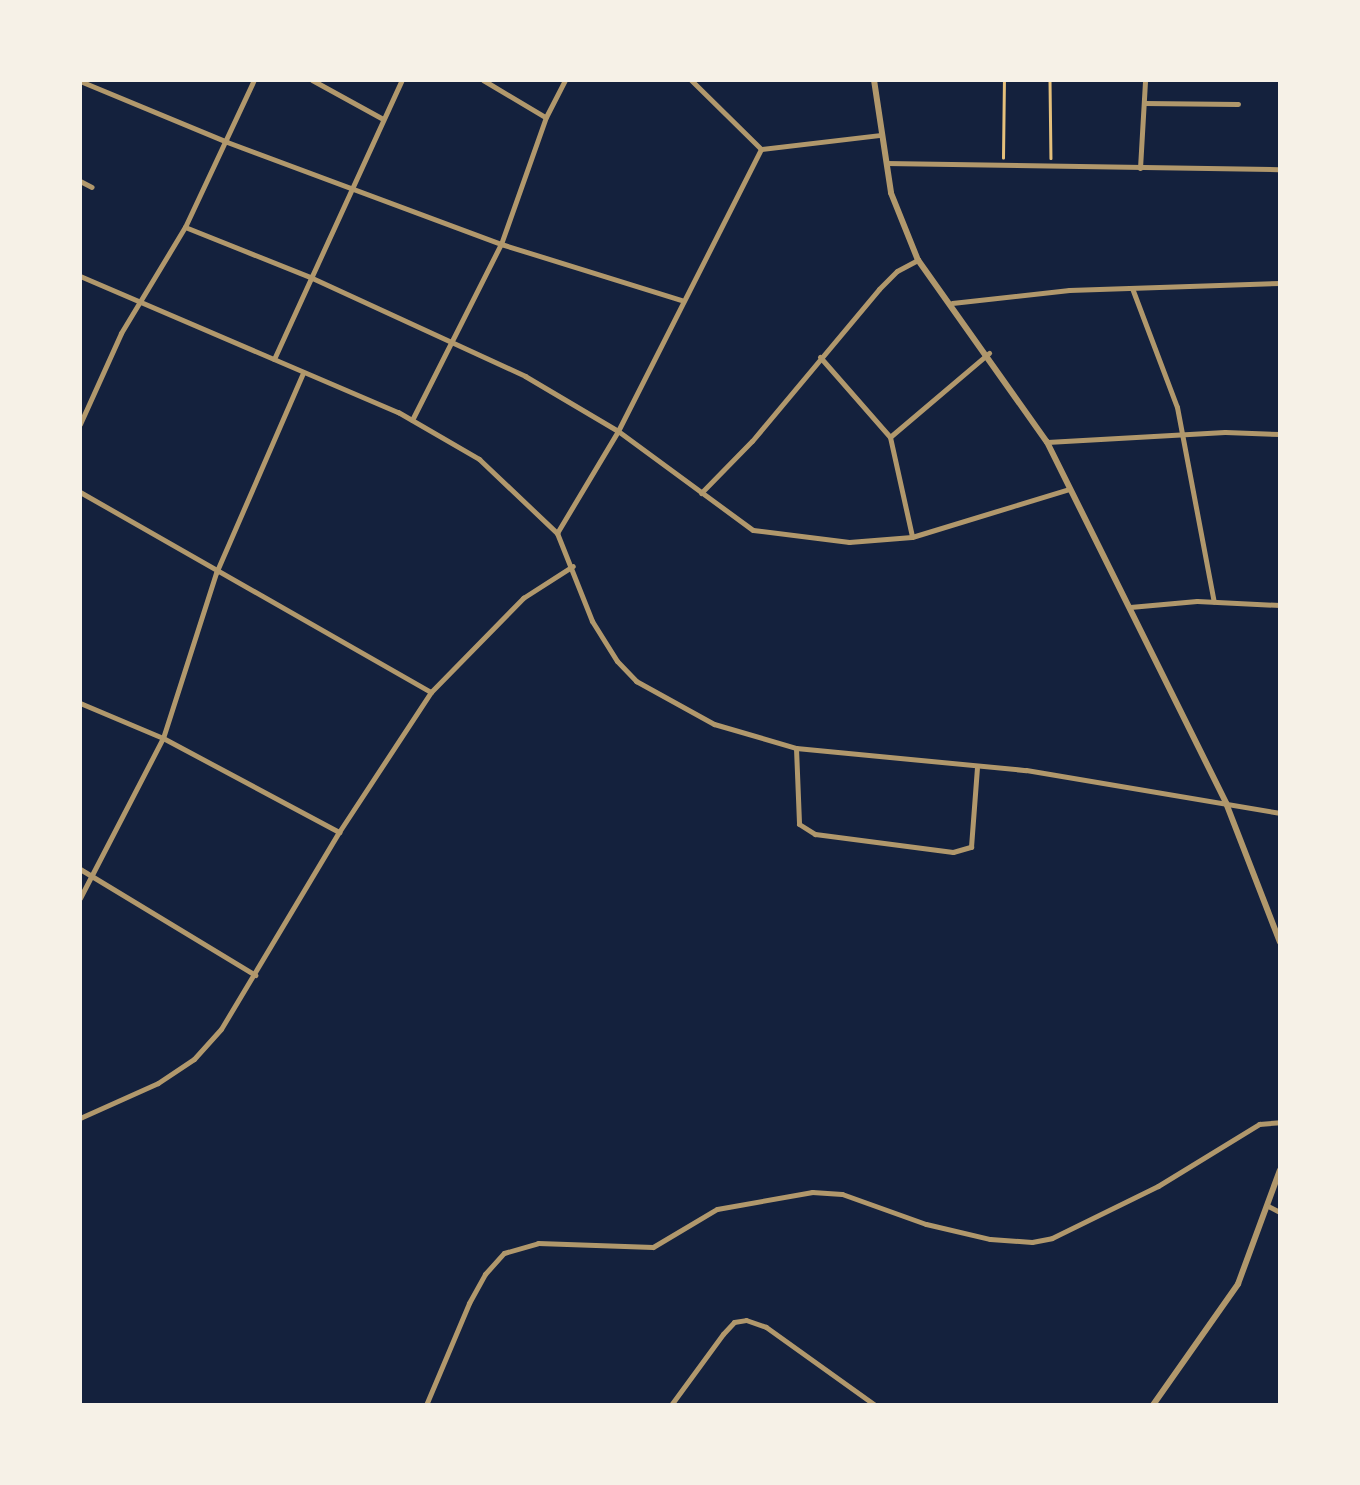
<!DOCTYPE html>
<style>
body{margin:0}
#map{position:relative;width:1360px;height:1485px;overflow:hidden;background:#14213d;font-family:"Crimson Pro",serif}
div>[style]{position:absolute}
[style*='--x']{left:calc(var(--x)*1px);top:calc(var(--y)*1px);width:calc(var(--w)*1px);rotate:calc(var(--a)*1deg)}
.path>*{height:2.5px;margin:-1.25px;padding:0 1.25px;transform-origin:1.25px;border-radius:1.25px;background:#e5c07b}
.minor>*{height:5px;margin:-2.5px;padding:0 2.5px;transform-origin:2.5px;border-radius:2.5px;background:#b1986c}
.tertiary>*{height:6px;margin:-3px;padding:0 3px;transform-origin:3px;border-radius:3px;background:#b1986c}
span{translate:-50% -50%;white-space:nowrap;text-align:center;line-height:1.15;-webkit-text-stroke:8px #f6f1e7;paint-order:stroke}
.frame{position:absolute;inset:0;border:82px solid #f6f1e7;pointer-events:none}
</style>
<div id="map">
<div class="path">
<i style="--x:1050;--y:80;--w:78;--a:89.3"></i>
<i style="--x:1003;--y:158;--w:78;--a:-89.3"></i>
</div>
<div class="minor">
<i style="--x:312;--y:80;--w:81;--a:28.8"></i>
<i style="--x:483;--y:80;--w:72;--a:30.8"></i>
<i style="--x:691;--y:80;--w:98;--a:44.6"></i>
<i style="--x:761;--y:149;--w:121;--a:-6.7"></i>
<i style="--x:80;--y:81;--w:159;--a:22.5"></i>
<i style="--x:227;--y:142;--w:292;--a:20.4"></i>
<i style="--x:501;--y:244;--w:189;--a:17.3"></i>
<i style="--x:1144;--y:103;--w:94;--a:0.6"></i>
<i style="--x:1280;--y:124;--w:58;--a:90"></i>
<i style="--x:886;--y:163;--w:392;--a:0.9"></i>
<i style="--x:1140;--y:168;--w:88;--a:-86.7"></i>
<i style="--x:80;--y:181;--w:13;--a:27"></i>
<i style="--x:185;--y:227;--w:135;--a:21.8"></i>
<i style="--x:310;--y:277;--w:237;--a:24.7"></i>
<i style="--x:525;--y:376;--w:108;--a:30.6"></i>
<i style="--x:618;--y:431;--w:167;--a:36.3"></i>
<i style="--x:753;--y:530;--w:97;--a:7.1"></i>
<i style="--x:849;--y:542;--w:63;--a:-4.5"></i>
<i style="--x:912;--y:537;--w:164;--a:-17"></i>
<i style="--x:80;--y:276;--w:346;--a:23.2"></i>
<i style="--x:398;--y:412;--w:94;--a:30.1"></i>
<i style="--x:479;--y:459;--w:108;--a:43.5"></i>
<i style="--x:557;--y:533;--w:95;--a:68.3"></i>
<i style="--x:592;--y:621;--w:47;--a:58"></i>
<i style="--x:617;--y:661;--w:28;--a:46"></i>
<i style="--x:636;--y:681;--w:89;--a:28.9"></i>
<i style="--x:714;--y:724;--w:85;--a:16.3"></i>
<i style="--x:796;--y:748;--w:231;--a:5.5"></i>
<i style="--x:1026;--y:770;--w:258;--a:9.6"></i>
<i style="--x:1132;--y:288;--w:127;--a:69.3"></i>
<i style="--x:1177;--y:407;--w:198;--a:79.3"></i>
<i style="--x:952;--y:303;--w:118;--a:-6.3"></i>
<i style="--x:1069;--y:290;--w:211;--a:-1.9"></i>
<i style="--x:820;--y:357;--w:106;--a:48.8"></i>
<i style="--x:890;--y:437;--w:101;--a:77.5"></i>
<i style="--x:274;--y:359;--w:307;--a:-65.4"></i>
<i style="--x:412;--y:420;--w:197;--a:-63.2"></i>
<i style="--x:501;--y:244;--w:135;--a:-70.5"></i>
<i style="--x:546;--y:117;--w:42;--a:-62.8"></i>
<i style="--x:80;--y:424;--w:100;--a:-65.7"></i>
<i style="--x:121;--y:333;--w:124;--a:-58.9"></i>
<i style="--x:185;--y:227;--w:162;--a:-64.9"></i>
<i style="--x:890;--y:437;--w:130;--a:-40.3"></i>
<i style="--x:1047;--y:442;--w:178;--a:-3.2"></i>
<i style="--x:1225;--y:432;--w:55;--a:2.1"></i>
<i style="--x:80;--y:492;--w:404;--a:29.7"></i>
<i style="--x:701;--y:493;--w:73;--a:-45.6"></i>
<i style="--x:752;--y:441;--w:198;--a:-50.1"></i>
<i style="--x:879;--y:289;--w:25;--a:-45"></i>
<i style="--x:897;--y:271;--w:24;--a:-28"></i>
<i style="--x:557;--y:533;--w:119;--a:-59.1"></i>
<i style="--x:618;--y:431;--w:316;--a:-63.1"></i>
<i style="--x:1130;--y:607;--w:67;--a:-5.1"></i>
<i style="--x:1197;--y:601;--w:83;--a:2.8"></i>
<i style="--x:80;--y:703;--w:90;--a:22.9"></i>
<i style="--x:163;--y:738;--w:200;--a:28.1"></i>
<i style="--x:796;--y:748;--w:76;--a:87.7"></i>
<i style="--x:799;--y:824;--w:19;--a:32"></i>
<i style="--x:815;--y:834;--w:139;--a:7.4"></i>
<i style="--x:953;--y:852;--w:19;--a:-16"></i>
<i style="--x:971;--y:847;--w:79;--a:-85.7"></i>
<i style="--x:80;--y:869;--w:205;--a:31.2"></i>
<i style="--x:80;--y:898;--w:180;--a:-62.6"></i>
<i style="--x:163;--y:738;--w:173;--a:-72.2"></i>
<i style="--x:216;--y:573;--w:218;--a:-66.5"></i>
<i style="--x:80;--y:1118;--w:85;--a:-24.2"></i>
<i style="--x:158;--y:1083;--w:43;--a:-33.7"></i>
<i style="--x:194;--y:1059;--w:40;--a:-48"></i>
<i style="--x:221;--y:1029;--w:230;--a:-59.1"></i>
<i style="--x:339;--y:832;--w:168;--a:-56.7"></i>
<i style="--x:431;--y:692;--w:132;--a:-45.6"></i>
<i style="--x:523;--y:598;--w:59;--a:-32.6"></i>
<i style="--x:1268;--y:1206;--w:13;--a:27"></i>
<i style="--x:426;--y:1405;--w:111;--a:-67.1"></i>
<i style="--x:469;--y:1303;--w:33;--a:-61"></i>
<i style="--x:485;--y:1274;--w:28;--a:-48"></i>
<i style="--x:504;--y:1253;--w:35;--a:-16"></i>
<i style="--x:538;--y:1243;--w:115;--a:2"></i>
<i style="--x:653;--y:1247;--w:74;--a:-30.7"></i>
<i style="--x:717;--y:1209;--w:97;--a:-10.1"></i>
<i style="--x:812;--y:1192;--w:30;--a:4"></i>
<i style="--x:842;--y:1194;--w:89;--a:19.7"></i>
<i style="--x:926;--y:1224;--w:66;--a:13.2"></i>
<i style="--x:990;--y:1239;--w:42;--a:4.1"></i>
<i style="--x:1032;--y:1242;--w:20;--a:-11"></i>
<i style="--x:1052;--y:1238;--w:118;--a:-26.1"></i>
<i style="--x:1158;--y:1186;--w:119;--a:-31.5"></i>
<i style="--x:1259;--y:1124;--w:21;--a:-5"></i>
<i style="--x:671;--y:1405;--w:88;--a:-53.8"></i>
<i style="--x:723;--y:1334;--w:16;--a:-47"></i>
<i style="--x:734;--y:1322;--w:12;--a:-9"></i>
<i style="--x:746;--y:1320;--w:21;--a:19"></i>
<i style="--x:766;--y:1327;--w:134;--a:35.6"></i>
</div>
<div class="tertiary">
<i style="--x:874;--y:80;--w:114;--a:81.4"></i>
<i style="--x:891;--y:193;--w:72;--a:68.1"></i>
<i style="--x:918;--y:260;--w:223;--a:54.7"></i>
<i style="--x:1047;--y:442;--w:403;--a:63.6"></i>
<i style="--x:1226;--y:803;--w:149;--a:68.8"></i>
<i style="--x:1153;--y:1405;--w:148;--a:-54.9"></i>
<i style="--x:1238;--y:1284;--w:121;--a:-69.8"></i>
</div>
<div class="frame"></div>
</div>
